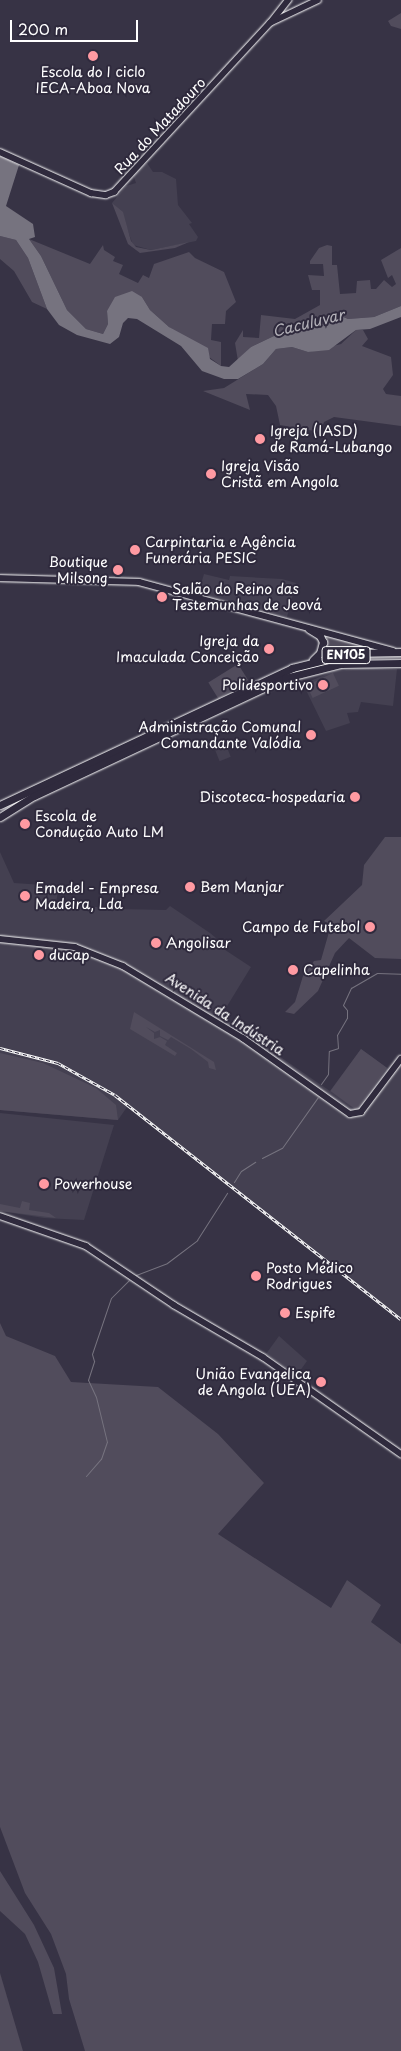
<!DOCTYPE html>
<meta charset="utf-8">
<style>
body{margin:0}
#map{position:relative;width:401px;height:2051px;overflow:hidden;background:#373345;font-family:"Playpen Sans",sans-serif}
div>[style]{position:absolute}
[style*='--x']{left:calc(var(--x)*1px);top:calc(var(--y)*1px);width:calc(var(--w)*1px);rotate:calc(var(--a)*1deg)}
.built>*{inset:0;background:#444051;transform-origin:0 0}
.green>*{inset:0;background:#514c5c;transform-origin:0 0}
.water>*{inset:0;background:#76737f}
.stream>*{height:1px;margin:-0.5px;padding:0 0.5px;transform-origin:0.5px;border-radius:0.5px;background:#76737f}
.roads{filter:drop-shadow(0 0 1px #fff) drop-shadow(0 0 1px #fff)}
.tertiary>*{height:5.5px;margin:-2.75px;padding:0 2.75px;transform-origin:2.75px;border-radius:2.75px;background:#2f2a3d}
.secondary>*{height:6px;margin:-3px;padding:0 3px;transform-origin:3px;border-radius:3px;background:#2f2a3d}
.primary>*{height:7px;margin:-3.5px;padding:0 3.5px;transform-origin:3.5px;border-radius:3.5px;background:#2f2a3d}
.rail>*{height:3px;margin-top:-1.5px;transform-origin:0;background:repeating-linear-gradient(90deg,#2f2a3d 0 4px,#fff 0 8px);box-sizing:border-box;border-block:1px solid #fff}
.dots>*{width:14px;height:14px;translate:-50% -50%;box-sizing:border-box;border:2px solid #2f2a3d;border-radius:50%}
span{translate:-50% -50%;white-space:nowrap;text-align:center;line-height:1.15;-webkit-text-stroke:4px #2f2a3d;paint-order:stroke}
.shield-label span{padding:1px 4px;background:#2f2a3d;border:1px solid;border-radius:4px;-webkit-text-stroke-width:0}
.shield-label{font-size:12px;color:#fff;font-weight:700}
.poi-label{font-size:14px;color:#fff}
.left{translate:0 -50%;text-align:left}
.right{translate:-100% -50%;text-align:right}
.street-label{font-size:14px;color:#fff}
.water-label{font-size:15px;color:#b4b2b9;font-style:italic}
.scale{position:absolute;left:10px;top:20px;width:128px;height:22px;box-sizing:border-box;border:2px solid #fff;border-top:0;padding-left:6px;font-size:15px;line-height:18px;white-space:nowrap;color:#fff;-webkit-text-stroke:4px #2f2a3d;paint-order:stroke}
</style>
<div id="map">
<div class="built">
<i style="clip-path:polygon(147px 163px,153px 172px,162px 172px,176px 179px,178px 205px,192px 223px,189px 224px,198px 237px,196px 241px,151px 250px,133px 245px,121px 212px,112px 203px,126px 186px,136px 183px,133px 174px)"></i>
<i style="clip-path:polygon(204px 574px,229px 580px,230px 576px,282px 579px,296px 583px,287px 617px,198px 594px)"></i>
<i style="clip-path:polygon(371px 668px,397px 669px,393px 706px,361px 702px,358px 712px,347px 713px,350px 723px,326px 731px,303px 684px,334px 671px)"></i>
<i style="left:224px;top:740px;width:18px;height:12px;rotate:68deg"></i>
<i style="clip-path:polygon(0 852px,14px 883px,59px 886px,56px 903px,116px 909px,166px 910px,170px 906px,210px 933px,216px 938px,213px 942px,251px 967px,221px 1016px,330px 1091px,361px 1049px,391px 1071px,401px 1059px,401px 1320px,127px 1107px,118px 1120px,0 1110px)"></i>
<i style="left:245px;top:1024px;width:38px;height:4px;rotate:33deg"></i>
<i style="clip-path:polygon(0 1113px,114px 1125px,84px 1220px,44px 1218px,0 1211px)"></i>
<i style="clip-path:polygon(279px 1336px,307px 1361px,297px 1375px,266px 1354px)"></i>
</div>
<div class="green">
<i style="clip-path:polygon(401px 13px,401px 29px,391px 26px,388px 21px)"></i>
<i style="clip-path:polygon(112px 203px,123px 212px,131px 241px,136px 247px,151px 250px,189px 242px,175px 248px,140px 253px,128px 244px)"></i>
<i style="clip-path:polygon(0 236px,16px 240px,28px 258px,47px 309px,32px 302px,14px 271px,0 259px)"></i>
<i style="clip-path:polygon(29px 239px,90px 264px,103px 245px,104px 250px,115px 257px,113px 261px,123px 265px,119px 274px,138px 283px,143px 275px,149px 278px,154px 264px,189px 252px,195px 258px,224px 272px,236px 302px,226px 311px,225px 324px,212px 324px,211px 340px,221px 342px,221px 366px,169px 327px,150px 310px,142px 297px,107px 311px,108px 324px,103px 334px,86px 329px,67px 310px,41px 256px)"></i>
<i style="clip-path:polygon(327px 245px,332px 246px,332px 265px,337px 265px,340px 294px,356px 293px,357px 281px,370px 280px,371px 289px,376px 289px,384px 280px,392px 287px,396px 284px,392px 275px,388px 278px,381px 260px,401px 248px,401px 306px,374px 317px,348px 319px,341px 316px,274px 336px,251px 347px,238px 361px,235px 343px,243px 330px,243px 337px,259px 338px,261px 315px,295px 319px,320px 305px,320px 290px,312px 290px,308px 275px,324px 276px,323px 264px,310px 264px,310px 261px,319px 248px)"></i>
<i style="clip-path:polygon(356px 330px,363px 330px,368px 339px,362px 346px,391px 357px,393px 375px,383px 389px,386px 394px,401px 396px,401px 426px,334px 417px,324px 422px,320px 432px,280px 425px,276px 406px,268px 395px,246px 394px,250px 410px,203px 391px,224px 388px,263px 364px,276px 349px,292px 347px,308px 352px,341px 344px)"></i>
<i style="clip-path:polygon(327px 636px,363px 646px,364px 647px,327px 653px)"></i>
<i style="clip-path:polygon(401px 655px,401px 659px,331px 660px,356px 656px)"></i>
<i style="left:238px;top:664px;width:19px;height:35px;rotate:58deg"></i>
<i style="left:333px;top:673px;width:14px;height:29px;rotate:65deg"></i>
<i style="clip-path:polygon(385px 837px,401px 837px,401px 959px,375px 958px,349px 938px,335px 953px,318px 991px,294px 1014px,285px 1012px,295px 1002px,303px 976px,314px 961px,321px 960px,331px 925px,324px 921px,362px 885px,364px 865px)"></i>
<i style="clip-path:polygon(134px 1012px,214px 1062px,216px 1070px,209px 1068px,208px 1062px,191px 1049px,171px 1037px,168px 1040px,160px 1036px,160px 1030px,155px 1032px,146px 1027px,154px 1033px,154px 1039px,160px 1037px,167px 1041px,165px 1045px,177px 1053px,175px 1056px,130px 1029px)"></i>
<i style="left:361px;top:1049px;width:32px;height:52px;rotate:36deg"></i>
<i style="clip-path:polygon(0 1053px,43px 1063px,96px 1088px,116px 1105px,118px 1120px,0 1110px)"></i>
<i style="clip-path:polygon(22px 1201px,30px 1203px,29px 1210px,49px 1213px,56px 1218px,0 1211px,0 1204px,20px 1208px)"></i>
<i style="clip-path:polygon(0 1323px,6px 1336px,55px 1356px,71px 1382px,158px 1387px,218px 1434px,264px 1483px,218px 1534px,331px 1608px,347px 1580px,381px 1605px,371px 1622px,401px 1644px,401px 2051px,85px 2051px,69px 1999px,66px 1974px,51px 1934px,25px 1893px,0 1827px)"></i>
<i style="clip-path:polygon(0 1871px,34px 1925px,54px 1968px,62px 2014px,53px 2014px,38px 1962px,25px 1934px,0 1911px)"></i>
<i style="clip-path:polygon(0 1973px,23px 2051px,0 2051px)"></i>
</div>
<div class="water">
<i style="clip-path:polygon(0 156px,19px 165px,6px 206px,33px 224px,35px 237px,29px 239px,41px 256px,67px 310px,86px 329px,103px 334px,108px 324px,107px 311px,115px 297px,132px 291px,142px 297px,150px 310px,169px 327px,208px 348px,210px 359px,221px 366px,229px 367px,251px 347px,274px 336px,341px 316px,348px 319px,374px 317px,401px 306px,401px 317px,370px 329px,356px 330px,329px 350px,308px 352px,292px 347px,276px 349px,263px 364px,238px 379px,224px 379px,202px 371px,181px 346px,137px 319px,128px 318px,123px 323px,119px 337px,110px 344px,77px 335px,59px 325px,47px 309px,28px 258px,16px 240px,0 236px)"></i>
</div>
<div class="stream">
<i style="--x:346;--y:658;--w:55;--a:-1"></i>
<i style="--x:321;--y:1084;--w:12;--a:-55"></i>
<i style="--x:328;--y:1074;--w:23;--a:-88"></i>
<i style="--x:329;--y:1051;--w:9;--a:-18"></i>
<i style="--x:338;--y:1048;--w:13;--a:-94"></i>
<i style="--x:337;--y:1035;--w:20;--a:-60"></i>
<i style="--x:347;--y:1018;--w:8;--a:-90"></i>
<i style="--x:347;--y:1010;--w:6;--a:-129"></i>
<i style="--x:343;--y:1005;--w:19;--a:-65"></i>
<i style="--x:351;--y:988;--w:30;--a:-30"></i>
<i style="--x:377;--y:973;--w:24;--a:2"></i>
<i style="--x:262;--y:1158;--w:22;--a:-27"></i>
<i style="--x:282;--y:1148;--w:62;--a:-54.8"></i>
<i style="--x:234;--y:1182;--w:13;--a:-58"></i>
<i style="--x:241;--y:1171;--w:17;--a:-33"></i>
<i style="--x:136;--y:1275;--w:33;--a:-21"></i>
<i style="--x:167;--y:1263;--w:38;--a:-37"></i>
<i style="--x:197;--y:1240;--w:56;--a:-57.4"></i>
<i style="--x:86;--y:1476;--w:23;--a:-49"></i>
<i style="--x:101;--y:1459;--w:18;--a:-71"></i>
<i style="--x:107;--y:1442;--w:46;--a:-103.7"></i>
<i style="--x:96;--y:1397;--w:19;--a:-115"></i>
<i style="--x:88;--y:1380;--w:20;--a:-72"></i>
<i style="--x:94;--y:1361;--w:7;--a:-106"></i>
<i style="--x:92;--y:1354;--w:59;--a:-71.3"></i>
<i style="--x:111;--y:1298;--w:25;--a:-45"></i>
</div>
<div class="roads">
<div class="tertiary">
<i style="--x:271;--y:22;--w:28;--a:-52"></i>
<i style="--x:0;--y:152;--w:100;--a:24.3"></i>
<i style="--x:91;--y:193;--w:15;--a:8"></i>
<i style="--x:106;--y:195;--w:9;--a:-21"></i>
<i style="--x:114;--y:192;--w:230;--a:-47.3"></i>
<i style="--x:270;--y:23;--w:53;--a:-25.6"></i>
<i style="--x:0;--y:939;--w:75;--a:6.1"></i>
<i style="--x:75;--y:947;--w:52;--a:21.6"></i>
<i style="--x:123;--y:966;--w:140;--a:31"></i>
<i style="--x:243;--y:1038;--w:131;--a:35.4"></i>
<i style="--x:350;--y:1114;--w:11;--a:-10"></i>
<i style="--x:361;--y:1112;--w:66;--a:-53"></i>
<i style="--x:0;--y:1216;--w:91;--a:19.2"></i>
<i style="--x:86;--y:1246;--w:106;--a:33.8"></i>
<i style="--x:174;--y:1305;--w:103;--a:30.3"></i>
<i style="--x:263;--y:1357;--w:169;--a:35.1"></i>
</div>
<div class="secondary">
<i style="--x:0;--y:578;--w:139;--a:1.6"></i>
<i style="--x:139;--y:582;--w:263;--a:15.2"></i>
</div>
<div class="primary">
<i style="--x:309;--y:629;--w:13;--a:32"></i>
<i style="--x:320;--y:636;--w:7;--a:63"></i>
<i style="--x:323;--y:642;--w:11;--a:105"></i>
<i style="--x:320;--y:653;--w:10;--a:135"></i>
<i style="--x:0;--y:805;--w:323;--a:-25.1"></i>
<i style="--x:292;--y:668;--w:63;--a:-13.8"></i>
<i style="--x:353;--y:653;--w:48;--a:-1.2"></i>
<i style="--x:0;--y:817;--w:40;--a:-32"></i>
<i style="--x:34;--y:796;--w:277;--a:-25.2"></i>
<i style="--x:285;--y:678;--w:58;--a:-14"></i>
<i style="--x:341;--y:664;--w:60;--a:-1"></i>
</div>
</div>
<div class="rail">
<i style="--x:0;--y:1048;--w:60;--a:14.5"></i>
<i style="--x:58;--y:1063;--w:65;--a:29.3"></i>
<i style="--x:115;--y:1095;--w:363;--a:38.1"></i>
</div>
<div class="dots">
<i style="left:93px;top:56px;background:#ff9aa2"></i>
<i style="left:260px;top:439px;background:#ff9aa2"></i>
<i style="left:211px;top:474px;background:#ff9aa2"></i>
<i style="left:135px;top:550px;background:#ff9aa2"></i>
<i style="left:118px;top:570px;background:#ff9aa2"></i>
<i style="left:162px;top:597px;background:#ff9aa2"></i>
<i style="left:269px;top:649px;background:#ff9aa2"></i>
<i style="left:323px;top:685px;background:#ff9aa2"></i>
<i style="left:311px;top:735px;background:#ff9aa2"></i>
<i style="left:355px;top:797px;background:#ff9aa2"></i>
<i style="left:25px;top:824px;background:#ff9aa2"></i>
<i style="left:190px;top:887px;background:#ff9aa2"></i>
<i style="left:25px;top:896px;background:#ff9aa2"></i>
<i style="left:370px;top:927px;background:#ff9aa2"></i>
<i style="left:156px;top:943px;background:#ff9aa2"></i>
<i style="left:39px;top:955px;background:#ff9aa2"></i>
<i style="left:293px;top:970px;background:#ff9aa2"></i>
<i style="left:44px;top:1184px;background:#ff9aa2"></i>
<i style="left:256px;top:1276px;background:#ff9aa2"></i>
<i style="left:285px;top:1313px;background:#ff9aa2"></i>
<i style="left:321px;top:1382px;background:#ff9aa2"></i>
</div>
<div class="shield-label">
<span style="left:346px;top:655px">EN105</span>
</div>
<div class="poi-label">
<span style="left:93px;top:80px">Escola do I ciclo<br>IECA-Aboa Nova</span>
<span class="left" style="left:270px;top:439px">Igreja (IASD)<br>de Ramá-Lubango</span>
<span class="left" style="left:221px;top:474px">Igreja Visão<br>Cristã em Angola</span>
<span class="left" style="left:145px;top:550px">Carpintaria e Agência<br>Funerária PESIC</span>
<span class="right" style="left:108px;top:570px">Boutique<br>Milsong</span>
<span class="left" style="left:172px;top:597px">Salão do Reino das<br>Testemunhas de Jeová</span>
<span class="right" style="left:259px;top:649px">Igreja da<br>Imaculada Conceição</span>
<span class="right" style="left:313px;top:685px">Polidesportivo</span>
<span class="right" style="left:301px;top:735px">Administração Comunal<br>Comandante Valódia</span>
<span class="right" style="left:345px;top:797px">Discoteca-hospedaria</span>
<span class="left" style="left:35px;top:824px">Escola de<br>Condução Auto LM</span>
<span class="left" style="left:200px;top:887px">Bem Manjar</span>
<span class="left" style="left:35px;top:896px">Emadel - Empresa<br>Madeira, Lda</span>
<span class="right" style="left:360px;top:927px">Campo de Futebol</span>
<span class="left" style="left:166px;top:943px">Angolisar</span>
<span class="left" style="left:49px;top:955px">ducap</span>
<span class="left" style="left:303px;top:970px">Capelinha</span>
<span class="left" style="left:54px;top:1184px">Powerhouse</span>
<span class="left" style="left:266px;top:1276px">Posto Médico<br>Rodrigues</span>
<span class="left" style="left:295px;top:1313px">Espife</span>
<span class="right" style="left:311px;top:1382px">União Evangelica<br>de Angola (UEA)</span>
</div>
<div class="street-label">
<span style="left:160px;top:126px;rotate:-47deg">Rua do Matadouro</span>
<span style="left:225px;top:1014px;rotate:33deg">Avenida da Indústria</span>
</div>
<div class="water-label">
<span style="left:308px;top:322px;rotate:-14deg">Caculuvar</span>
</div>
<div class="scale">200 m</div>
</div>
